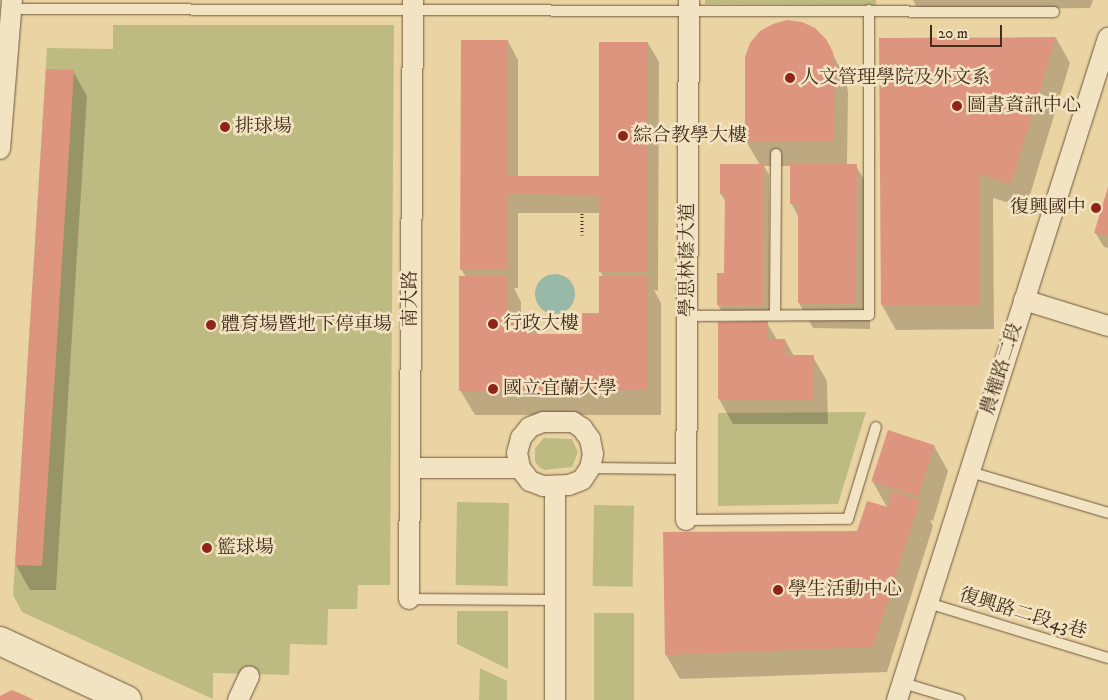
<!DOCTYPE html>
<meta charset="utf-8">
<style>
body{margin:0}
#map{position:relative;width:1108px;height:700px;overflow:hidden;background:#ebd4a3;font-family:"IM FELL DW Pica","Noto Serif TC",serif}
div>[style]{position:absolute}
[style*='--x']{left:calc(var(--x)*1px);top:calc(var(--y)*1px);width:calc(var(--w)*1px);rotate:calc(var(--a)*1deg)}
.green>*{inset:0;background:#bdbb81;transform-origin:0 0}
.water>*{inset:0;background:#98b8a8}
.round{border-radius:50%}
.shadow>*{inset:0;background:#0003}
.building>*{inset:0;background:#dd957f;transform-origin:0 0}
.path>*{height:3px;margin-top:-1.5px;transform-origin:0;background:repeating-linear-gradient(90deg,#442d1b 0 1px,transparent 0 3.5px)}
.roads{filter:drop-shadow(0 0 1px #6e573d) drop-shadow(0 0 1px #6e573d)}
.lane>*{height:10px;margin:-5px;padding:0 5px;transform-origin:5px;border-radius:5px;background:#f2e3c3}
.street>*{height:20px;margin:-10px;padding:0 10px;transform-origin:10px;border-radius:10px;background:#f2e3c3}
.secondary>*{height:28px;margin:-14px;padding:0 14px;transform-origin:14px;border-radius:14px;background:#f2e3c3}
.dots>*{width:14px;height:14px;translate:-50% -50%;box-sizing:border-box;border:2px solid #f2e3c3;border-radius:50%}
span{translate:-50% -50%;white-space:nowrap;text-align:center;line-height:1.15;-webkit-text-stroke:5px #f2e3c3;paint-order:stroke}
.poi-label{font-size:19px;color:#442d1b}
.left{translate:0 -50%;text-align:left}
.right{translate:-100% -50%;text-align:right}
.street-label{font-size:19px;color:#442d1b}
.scale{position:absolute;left:930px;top:25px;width:72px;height:22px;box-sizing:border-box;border:2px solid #442d1b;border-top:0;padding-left:6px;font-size:15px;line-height:18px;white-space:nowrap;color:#442d1b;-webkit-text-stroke:4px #f2e3c3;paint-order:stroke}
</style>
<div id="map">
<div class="green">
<i style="clip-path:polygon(705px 0,876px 0,876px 5px,705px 4px)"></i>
<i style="clip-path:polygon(113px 25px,394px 25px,390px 585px,358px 585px,357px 609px,328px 609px,327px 645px,290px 644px,289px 675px,213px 673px,213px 699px,22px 612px,13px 595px,47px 48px,113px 49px)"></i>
<i style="clip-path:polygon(866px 412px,838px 504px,718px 506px,718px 413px)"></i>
<i style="clip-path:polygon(544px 438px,572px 439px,578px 452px,572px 467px,544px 470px,539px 467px,535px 461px,535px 448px)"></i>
<i style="left:457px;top:502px;width:52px;height:83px;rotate:1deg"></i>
<i style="left:594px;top:505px;width:40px;height:81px;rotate:1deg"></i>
<i style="clip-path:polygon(457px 611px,508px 611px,508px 669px,457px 644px)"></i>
<i style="left:594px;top:613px;width:40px;height:87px"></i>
<i style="clip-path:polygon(480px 668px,507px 681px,507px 700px,479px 700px)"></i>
</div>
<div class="water">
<i class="round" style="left:535px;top:274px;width:40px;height:40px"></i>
</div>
<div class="shadow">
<i style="clip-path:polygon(913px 0,1093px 0,1090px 8px,918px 10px)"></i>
<i style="clip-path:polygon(1056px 38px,1070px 63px,1026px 208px,993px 198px,994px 329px,896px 330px,882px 305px)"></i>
<i style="clip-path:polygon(825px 40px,846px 79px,848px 93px,847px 166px,856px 166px,871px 191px,870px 329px,813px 328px,799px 303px,799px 218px,791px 203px,791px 166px,764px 166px,769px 175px,769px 315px,724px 315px,718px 305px,726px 274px,726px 202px,721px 194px,760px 165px,746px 141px)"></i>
<i style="clip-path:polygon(evenodd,508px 41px,518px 60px,518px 177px,600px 178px,648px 43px,659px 62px,658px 291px,654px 290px,661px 303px,661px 415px,475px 415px,460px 390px,466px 277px,461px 269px,508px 41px,518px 213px,600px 213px,600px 271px,604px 278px,600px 314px,584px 335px,538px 335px,527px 315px,521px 315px,521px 302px,514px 288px,518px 288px,518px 213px)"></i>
<i style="clip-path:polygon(73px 71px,87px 96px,56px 590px,30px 590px,16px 565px)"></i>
<i style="clip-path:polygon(1108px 190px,1108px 248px,1104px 247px,1095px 232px)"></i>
<i style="clip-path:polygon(719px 323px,767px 323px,777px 340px,785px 340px,794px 356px,813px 357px,827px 381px,828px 424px,733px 424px,719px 399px)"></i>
<i style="clip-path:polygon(934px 446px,948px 471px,933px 521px,930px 520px,933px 526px,887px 672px,680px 679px,666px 655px,858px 532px,888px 509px,873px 482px)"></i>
</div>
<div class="building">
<i style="clip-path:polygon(787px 20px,802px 22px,815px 28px,826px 39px,833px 52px,835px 67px,834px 142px,745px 142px,745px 57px,750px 43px,760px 31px,773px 24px)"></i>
<i style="clip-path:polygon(1056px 37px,1011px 184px,980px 174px,980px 305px,881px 305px,879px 38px)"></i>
<i style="clip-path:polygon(461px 40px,508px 40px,507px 176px,599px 176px,599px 42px,648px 42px,648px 272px,599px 272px,599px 195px,508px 194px,507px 270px,460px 270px)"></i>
<i style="clip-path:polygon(46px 69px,74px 70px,55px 373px,42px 566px,15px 565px)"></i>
<i style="clip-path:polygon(720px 164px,764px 164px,764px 305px,717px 305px,717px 273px,724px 273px,725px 194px,720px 194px)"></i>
<i style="clip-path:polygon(790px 164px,857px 164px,856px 304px,798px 303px,798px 204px,790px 204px)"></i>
<i style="clip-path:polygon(1108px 187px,1108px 236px,1094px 233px)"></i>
<i style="clip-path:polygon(459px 276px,508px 276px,507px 314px,527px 314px,527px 334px,582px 334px,582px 313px,599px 313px,599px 276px,647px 276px,647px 390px,459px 391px)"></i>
<i style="clip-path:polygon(768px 321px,768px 339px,785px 339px,785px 355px,814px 355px,814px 399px,718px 399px,718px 322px)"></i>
<i style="left:888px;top:430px;width:49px;height:54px;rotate:18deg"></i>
<i style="clip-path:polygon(892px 491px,920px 500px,873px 647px,665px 655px,663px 532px,857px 531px,867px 501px,888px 507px)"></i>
<i style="clip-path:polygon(12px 690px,26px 696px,34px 700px,0 700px,0 696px)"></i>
</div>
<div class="path">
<i style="--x:582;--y:235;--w:24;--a:-90"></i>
</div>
<div class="roads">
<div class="lane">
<i style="--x:11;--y:9;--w:1043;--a:0.16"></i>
<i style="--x:775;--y:315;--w:161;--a:-89.6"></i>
<i style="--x:687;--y:316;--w:182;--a:-0.3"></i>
<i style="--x:869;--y:315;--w:305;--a:-90"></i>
<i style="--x:590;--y:468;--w:96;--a:0.6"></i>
<i style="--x:970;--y:472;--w:144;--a:16.5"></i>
<i style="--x:686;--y:520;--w:162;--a:-0.4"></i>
<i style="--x:848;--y:519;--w:96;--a:-73.1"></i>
<i style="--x:409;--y:599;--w:146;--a:0.4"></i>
<i style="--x:928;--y:603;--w:188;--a:17"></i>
<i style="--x:903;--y:683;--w:59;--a:16.9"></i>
</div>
<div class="street">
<i style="--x:0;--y:149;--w:149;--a:-85.4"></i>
<i style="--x:1024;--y:300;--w:88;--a:17.2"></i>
<i style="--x:543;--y:422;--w:30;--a:0"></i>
<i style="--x:573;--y:422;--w:11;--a:34"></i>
<i style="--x:582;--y:428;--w:14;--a:54"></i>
<i style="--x:590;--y:439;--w:15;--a:79"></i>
<i style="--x:593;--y:454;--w:14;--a:102"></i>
<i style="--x:590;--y:468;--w:14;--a:124"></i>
<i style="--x:582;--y:480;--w:14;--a:159"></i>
<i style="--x:569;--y:485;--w:26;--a:178"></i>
<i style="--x:543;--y:486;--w:14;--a:-159"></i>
<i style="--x:530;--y:481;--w:16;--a:-128"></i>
<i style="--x:520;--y:468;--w:15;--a:-101"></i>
<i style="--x:517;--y:453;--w:16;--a:-75"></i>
<i style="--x:521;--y:438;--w:14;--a:-51"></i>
<i style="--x:530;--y:427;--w:14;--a:-21"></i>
<i style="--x:410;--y:468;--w:110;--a:0"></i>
<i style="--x:555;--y:486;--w:214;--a:90"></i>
<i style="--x:686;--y:520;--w:520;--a:-89.67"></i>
<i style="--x:409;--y:599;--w:599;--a:-89.62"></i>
<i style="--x:238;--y:700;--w:26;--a:-65"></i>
<i style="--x:897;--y:700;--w:695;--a:-72.32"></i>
</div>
<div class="secondary">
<i style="--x:0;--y:641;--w:140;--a:24.9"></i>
</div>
</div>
<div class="dots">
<i style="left:790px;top:78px;background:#8f2418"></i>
<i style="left:957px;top:106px;background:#8f2418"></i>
<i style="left:225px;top:127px;background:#8f2418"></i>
<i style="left:623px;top:136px;background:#8f2418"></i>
<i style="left:1096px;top:208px;background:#8f2418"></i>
<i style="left:493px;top:324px;background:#8f2418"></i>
<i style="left:211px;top:325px;background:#8f2418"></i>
<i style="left:493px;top:389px;background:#8f2418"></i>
<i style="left:207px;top:548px;background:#8f2418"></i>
<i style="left:778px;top:590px;background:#8f2418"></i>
</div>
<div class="poi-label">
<span class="left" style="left:800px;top:78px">人文管理學院及外文系</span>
<span class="left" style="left:967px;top:106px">圖書資訊中心</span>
<span class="left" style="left:235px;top:127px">排球場</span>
<span class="left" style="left:633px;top:136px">綜合教學大樓</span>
<span class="right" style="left:1086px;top:208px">復興國中</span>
<span class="left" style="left:503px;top:324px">行政大樓</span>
<span class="left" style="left:221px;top:325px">體育場暨地下停車場</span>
<span class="left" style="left:503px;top:389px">國立宜蘭大學</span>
<span class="left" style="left:217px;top:548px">籃球場</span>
<span class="left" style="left:788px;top:590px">學生活動中心</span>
</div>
<div class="street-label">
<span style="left:688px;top:260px;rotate:-90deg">學思林蔭大道</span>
<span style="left:411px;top:299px;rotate:-90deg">南大路</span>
<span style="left:1002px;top:369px;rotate:-72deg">農權路二段</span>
<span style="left:1023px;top:614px;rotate:17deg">復興路二段43巷</span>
</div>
<div class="scale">20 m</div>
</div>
